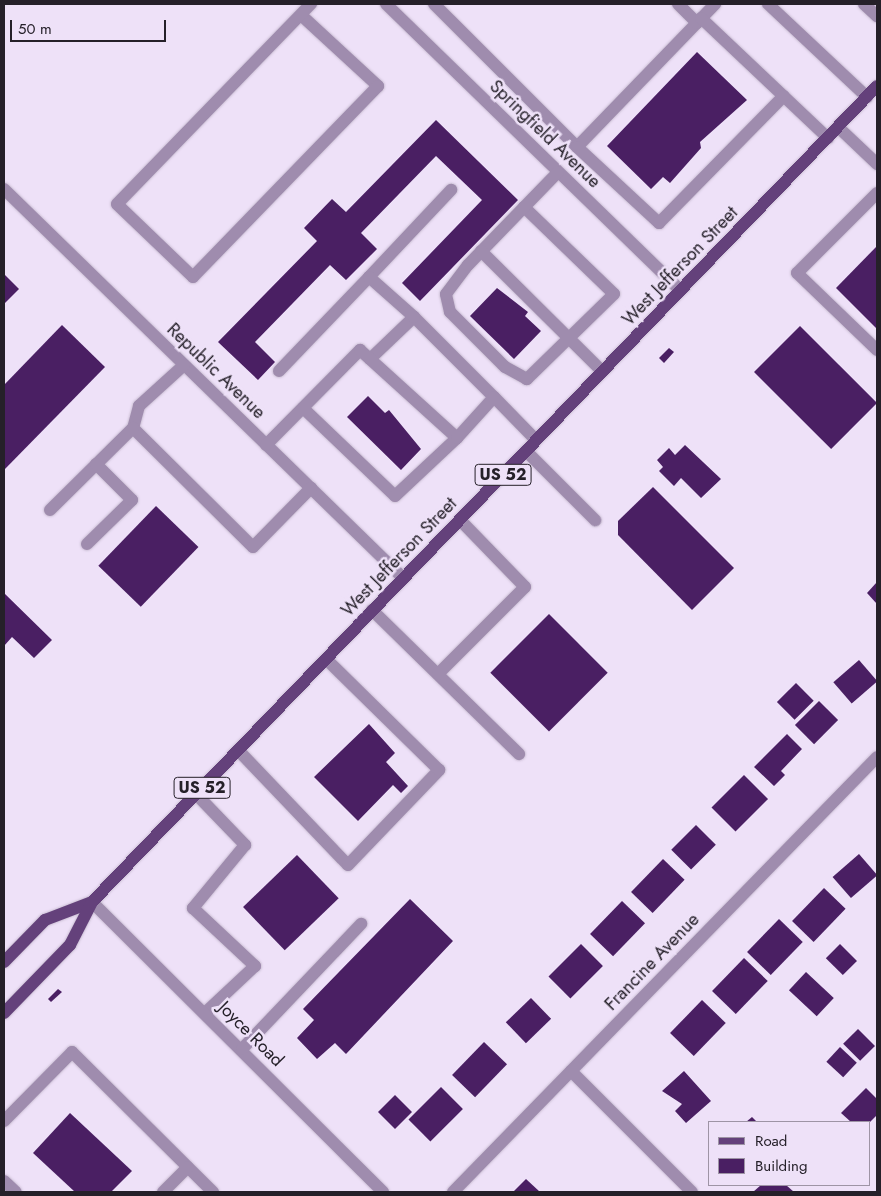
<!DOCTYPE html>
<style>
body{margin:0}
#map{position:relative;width:881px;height:1196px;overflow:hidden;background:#eee1f8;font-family:Jost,sans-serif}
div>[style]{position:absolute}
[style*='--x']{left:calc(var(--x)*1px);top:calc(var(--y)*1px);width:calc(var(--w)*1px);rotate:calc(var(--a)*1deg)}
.building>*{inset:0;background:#4a1f63;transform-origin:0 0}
.roads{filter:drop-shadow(0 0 1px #cabed3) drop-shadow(0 0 1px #cabed3)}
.minor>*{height:12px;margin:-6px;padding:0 6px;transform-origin:6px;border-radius:6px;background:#9f8cae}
.major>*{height:12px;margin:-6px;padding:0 6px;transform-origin:6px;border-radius:6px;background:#64417b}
span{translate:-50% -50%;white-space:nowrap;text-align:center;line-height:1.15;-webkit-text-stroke:5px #eee1f8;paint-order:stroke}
.shield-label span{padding:1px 4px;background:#eee1f8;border:1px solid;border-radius:4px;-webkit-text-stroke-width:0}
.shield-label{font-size:16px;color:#252029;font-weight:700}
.street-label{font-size:18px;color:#252029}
.frame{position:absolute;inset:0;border:5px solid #252029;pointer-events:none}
.legend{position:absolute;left:708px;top:1121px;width:162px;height:65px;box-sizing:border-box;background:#eee1f8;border:1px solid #9e94a5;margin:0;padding:6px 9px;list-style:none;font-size:15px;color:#252029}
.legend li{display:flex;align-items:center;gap:10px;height:25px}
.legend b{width:25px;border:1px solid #9e94a5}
.scale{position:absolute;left:10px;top:20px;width:156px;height:22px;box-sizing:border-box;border:2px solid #252029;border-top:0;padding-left:6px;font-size:15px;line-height:18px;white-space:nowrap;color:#252029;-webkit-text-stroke:4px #eee1f8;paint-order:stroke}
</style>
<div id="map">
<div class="building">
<i style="clip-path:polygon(697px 52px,747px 100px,700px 142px,701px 148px,670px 183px,663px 177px,651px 189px,607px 146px)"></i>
<i style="clip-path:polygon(436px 120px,518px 200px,420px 301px,402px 283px,482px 200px,436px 156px,361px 233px,377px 249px,346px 280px,330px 265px,255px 342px,275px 362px,258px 380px,218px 342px,317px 241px,304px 228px,332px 199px,346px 212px)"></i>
<i style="clip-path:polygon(877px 246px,877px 329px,836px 288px)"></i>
<i style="clip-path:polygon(4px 274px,19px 289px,4px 304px)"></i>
<i style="clip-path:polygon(497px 288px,528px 312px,525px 316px,541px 331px,514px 359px,470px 316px)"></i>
<i style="clip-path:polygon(62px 325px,105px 367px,4px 470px,4px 385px)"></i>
<i style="left:800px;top:326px;width:109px;height:65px;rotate:45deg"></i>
<i style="clip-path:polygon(669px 348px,674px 352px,664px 363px,659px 358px)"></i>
<i style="clip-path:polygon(368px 396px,385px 413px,389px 410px,421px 449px,401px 470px,347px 417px)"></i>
<i style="clip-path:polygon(685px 445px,721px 479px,701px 498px,681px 478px,674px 486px,659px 471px,663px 467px,657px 460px,669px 448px,675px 455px)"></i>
<i style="clip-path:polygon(653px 487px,734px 568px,692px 610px,618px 535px,618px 521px)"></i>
<i style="left:156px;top:506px;width:59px;height:83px;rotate:44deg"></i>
<i style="clip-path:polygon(877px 582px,877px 604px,867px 593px)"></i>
<i style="clip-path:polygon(4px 593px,52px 640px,34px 658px,12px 637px,4px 646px)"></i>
<i style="left:549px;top:614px;width:83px;height:83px;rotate:45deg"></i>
<i style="left:859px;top:660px;width:28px;height:34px;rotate:49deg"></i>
<i style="left:796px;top:683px;width:25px;height:27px;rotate:45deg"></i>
<i style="left:819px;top:701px;width:27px;height:34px;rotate:45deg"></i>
<i style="clip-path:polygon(369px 724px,395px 753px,386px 762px,408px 786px,401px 793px,393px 785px,358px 821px,314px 777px)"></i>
<i style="clip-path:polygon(787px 734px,802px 749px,781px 771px,785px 775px,774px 786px,754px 767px)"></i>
<i style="left:744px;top:775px;width:34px;height:46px;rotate:45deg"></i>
<i style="left:696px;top:825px;width:28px;height:35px;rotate:45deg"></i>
<i style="left:859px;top:854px;width:28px;height:35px;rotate:49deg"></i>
<i style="left:297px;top:855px;width:60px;height:75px;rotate:46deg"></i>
<i style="left:663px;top:859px;width:30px;height:46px;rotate:44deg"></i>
<i style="left:824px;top:888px;width:30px;height:46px;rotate:44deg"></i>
<i style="clip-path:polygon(410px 899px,453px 941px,346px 1054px,335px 1043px,317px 1059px,297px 1038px,314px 1020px,303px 1009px)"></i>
<i style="left:622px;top:901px;width:32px;height:46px;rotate:44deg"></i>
<i style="left:779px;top:919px;width:33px;height:46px;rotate:44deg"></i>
<i style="left:581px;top:944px;width:31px;height:46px;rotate:45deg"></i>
<i style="left:840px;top:944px;width:24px;height:20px;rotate:45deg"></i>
<i style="left:744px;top:958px;width:33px;height:46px;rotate:44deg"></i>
<i style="left:806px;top:972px;width:38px;height:25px;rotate:43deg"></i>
<i style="clip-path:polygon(58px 989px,62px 992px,51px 1002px,48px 999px)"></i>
<i style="left:531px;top:998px;width:29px;height:35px;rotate:46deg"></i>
<i style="left:702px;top:1000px;width:33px;height:46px;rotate:44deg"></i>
<i style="left:858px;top:1029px;width:24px;height:21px;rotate:45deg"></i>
<i style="left:484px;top:1042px;width:32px;height:46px;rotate:44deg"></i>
<i style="left:840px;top:1047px;width:23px;height:20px;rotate:43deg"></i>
<i style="clip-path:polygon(684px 1071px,711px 1101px,686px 1123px,675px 1111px,682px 1104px,662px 1091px)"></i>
<i style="left:441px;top:1087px;width:31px;height:46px;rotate:45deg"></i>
<i style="clip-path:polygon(866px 1088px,877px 1099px,877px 1115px,870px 1122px,851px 1122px,841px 1113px)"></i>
<i style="left:395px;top:1095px;width:24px;height:24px;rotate:45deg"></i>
<i style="clip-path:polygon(70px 1113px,132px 1171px,111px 1192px,75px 1192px,33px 1153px)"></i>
<i style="clip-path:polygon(752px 1117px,757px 1122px,746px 1122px)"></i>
<i style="clip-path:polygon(526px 1179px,540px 1192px,513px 1192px)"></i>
<i style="clip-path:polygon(761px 1185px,786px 1185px,794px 1192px,753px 1192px)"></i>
</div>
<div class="roads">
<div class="minor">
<i style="--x:386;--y:4;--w:410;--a:44.2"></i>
<i style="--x:434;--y:4;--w:202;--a:45"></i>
<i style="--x:577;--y:147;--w:199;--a:-46"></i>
<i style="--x:678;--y:4;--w:27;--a:45"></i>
<i style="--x:768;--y:4;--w:136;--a:43.2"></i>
<i style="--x:864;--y:4;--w:18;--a:43"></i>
<i style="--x:301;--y:15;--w:105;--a:42.7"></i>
<i style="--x:378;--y:86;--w:266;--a:134.1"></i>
<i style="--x:193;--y:277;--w:105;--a:-136.2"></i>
<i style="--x:117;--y:204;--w:279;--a:-45.9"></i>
<i style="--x:701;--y:18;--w:175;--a:43.4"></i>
<i style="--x:838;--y:127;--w:54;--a:43.5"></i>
<i style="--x:577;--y:147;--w:112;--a:42.8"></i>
<i style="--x:659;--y:223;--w:178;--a:-45.5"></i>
<i style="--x:4;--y:189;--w:557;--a:44.27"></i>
<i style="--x:877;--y:193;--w:113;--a:135"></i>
<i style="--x:797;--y:273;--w:111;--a:43.9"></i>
<i style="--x:524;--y:207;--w:125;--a:44"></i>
<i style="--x:614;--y:294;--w:122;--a:135.7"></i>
<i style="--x:527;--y:379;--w:25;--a:-151"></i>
<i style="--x:505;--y:367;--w:78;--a:-135"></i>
<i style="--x:450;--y:312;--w:18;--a:-103"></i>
<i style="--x:446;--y:294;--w:36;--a:-53"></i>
<i style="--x:468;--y:265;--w:129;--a:-45.9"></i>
<i style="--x:481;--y:251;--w:170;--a:44.8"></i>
<i style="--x:369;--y:277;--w:120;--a:-46.7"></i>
<i style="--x:370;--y:359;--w:61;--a:-43.7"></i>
<i style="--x:414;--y:317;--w:113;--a:45"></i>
<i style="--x:184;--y:365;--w:61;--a:137.7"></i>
<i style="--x:139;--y:406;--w:23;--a:105"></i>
<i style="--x:133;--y:428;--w:169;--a:44.8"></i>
<i style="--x:253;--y:547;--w:83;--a:-45.5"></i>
<i style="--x:279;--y:371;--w:130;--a:-46.2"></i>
<i style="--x:369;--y:277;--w:60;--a:41.6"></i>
<i style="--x:303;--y:408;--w:127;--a:43.7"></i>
<i style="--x:395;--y:496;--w:85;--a:-43.1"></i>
<i style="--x:266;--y:445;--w:134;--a:-45.3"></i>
<i style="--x:360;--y:350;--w:131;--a:42.2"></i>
<i style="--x:457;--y:438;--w:55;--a:-47.9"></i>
<i style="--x:494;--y:397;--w:60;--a:45.7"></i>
<i style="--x:526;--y:451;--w:98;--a:45"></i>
<i style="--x:50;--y:510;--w:117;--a:-44.7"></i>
<i style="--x:87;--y:544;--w:63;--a:-44.4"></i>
<i style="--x:132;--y:500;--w:51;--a:-135"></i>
<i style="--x:372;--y:610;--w:206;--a:44.4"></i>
<i style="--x:438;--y:674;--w:123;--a:-45"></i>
<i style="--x:525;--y:587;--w:93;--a:-134.1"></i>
<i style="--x:238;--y:750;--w:159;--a:46.3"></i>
<i style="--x:348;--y:865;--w:132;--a:-46.2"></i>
<i style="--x:439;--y:770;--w:158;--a:-135.5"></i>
<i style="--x:196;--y:794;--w:71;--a:46.1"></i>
<i style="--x:245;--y:845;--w:82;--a:129.5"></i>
<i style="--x:193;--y:908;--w:85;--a:43.1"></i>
<i style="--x:255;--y:966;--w:69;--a:136.8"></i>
<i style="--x:92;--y:902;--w:411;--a:44.9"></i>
<i style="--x:242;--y:1049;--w:173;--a:-46.4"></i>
<i style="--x:571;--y:1071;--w:171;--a:45"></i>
<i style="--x:4;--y:1121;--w:97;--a:-45.4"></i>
<i style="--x:72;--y:1052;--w:199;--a:44.8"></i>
<i style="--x:4;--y:1181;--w:16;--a:43"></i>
<i style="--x:163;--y:1192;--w:35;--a:-45"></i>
<i style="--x:453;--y:1192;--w:607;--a:-45.73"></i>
</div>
<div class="major">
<i style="--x:4;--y:962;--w:59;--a:-45.7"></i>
<i style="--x:45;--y:920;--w:50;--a:-21"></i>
<i style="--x:4;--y:1013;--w:95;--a:-45.9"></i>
<i style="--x:70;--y:945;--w:48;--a:-62.9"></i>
<i style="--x:92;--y:902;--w:1132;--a:-46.11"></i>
</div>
</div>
<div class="shield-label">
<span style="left:503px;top:475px">US 52</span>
<span style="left:202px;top:788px">US 52</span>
</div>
<div class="street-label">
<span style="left:545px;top:134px;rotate:44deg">Springfield Avenue</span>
<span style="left:680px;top:266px;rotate:-46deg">West Jefferson Street</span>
<span style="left:216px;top:371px;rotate:44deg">Republic Avenue</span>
<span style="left:399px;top:557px;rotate:-46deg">West Jefferson Street</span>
<span style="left:652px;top:962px;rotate:-46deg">Francine Avenue</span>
<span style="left:251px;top:1034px;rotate:45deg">Joyce Road</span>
</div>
<div class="frame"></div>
<ul class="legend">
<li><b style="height:6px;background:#64417b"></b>Road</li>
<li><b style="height:14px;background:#4a1f63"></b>Building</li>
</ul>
<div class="scale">50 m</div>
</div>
